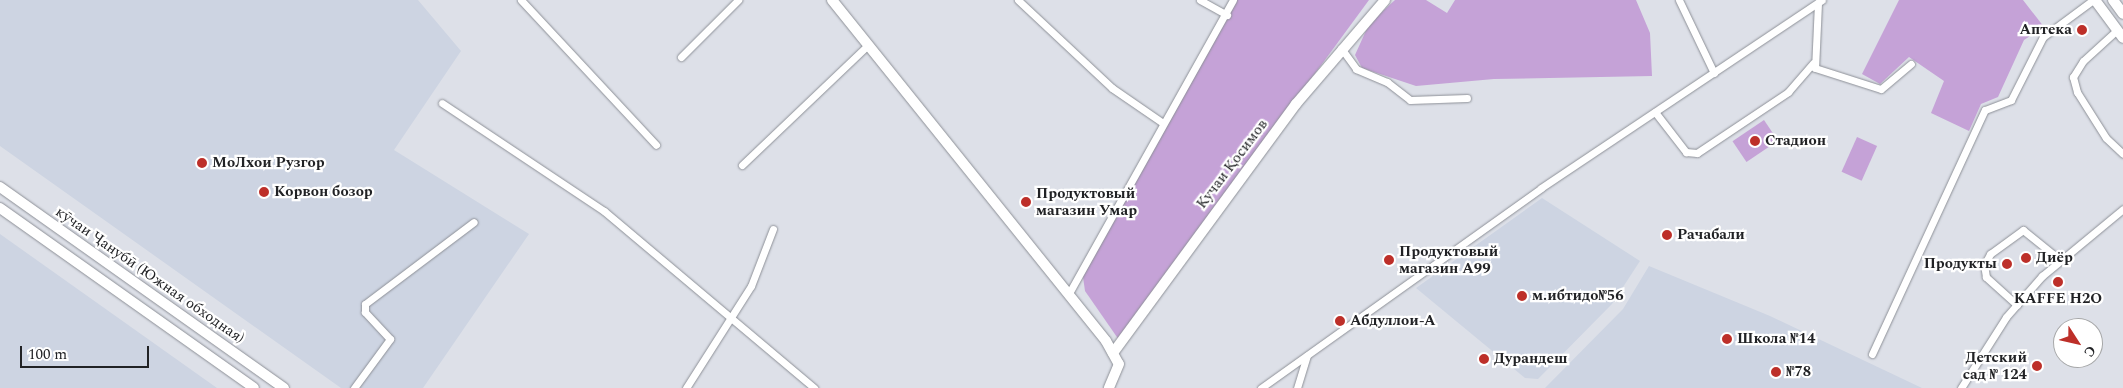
<!DOCTYPE html>
<meta charset="utf-8">
<style>
body{margin:0}
#map{position:relative;width:2123px;height:388px;overflow:hidden;background:#dde0e8;font-family:Spectral,serif}
div>[style]{position:absolute}
[style*='--x']{left:calc(var(--x)*1px);top:calc(var(--y)*1px);width:calc(var(--w)*1px);rotate:calc(var(--a)*1deg)}
.built>*{inset:0;background:#cdd4e2}
.green>*{inset:0;background:#c5a2d7;transform-origin:0 0}
.roads{filter:drop-shadow(0 0 1px #8d9097) drop-shadow(0 0 1px #8d9097)}
.street>*{height:7px;margin:-3.5px;padding:0 3.5px;transform-origin:3.5px;border-radius:3.5px;background:#fff}
.secondary>*{height:10px;margin:-5px;padding:0 5px;transform-origin:5px;border-radius:5px;background:#fff}
.dots>*{width:14px;height:14px;translate:-50% -50%;box-sizing:border-box;border:2px solid #fff;border-radius:50%}
span{translate:-50% -50%;white-space:nowrap;text-align:center;line-height:1.15;-webkit-text-stroke:4.5px #fff;paint-order:stroke}
.poi-label{font-size:15px;color:#212225;font-weight:700}
.right{translate:-100% -50%;text-align:right}
.left{translate:0 -50%;text-align:left}
.street-label{font-size:15px;color:#212225}
.north{position:absolute;left:2053px;top:318px;width:50px;height:50px;box-sizing:border-box;background:#fff;border:1px solid #a6a7a8;border-radius:50%;rotate:125deg;font-size:14px;font-weight:700;line-height:20px;text-align:center;color:#212225}
.north::after{content:'';display:block;margin:auto;width:18px;height:22px;background:#bd2f29;clip-path:polygon(50% 0,100% 100%,50% 72%,0 100%)}
.scale{position:absolute;left:20px;top:346px;width:129px;height:22px;box-sizing:border-box;border:2px solid #212225;border-top:0;padding-left:6px;font-size:15px;line-height:18px;white-space:nowrap;color:#212225;-webkit-text-stroke:4px #fff;paint-order:stroke}
</style>
<div id="map">
<div class="built">
<i style="clip-path:polygon(0 0,418px 0,461px 51px,394px 150px,529px 234px,423px 388px,341px 388px,0 146px)"></i>
<i style="clip-path:polygon(1542px 198px,1640px 261px,1612px 304px,1538px 379px,1525px 378px,1416px 288px)"></i>
<i style="clip-path:polygon(0 234px,217px 388px,0 388px)"></i>
<i style="clip-path:polygon(1649px 266px,1770px 316px,1922px 388px,1545px 388px,1623px 309px)"></i>
</div>
<div class="green">
<i style="clip-path:polygon(1231px 0,1369px 0,1119px 340px,1085px 291px,1082px 270px)"></i>
<i style="clip-path:polygon(1395px 0,1426px 0,1447px 13px,1455px 0,1636px 0,1650px 33px,1652px 76px,1494px 79px,1416px 86px,1362px 68px,1355px 55px,1369px 24px)"></i>
<i style="clip-path:polygon(1899px 0,2023px 0,2044px 27px,2024px 40px,1998px 97px,1981px 104px,1969px 131px,1931px 113px,1944px 81px,1909px 57px,1880px 84px,1862px 74px)"></i>
<i style="left:1764px;top:120px;width:25px;height:38px;rotate:56deg"></i>
<i style="left:1857px;top:137px;width:22px;height:38px;rotate:24deg"></i>
</div>
<div class="roads">
<div class="street">
<i style="--x:521;--y:0;--w:198;--a:47"></i>
<i style="--x:1018;--y:0;--w:129;--a:43.1"></i>
<i style="--x:1112;--y:88;--w:62;--a:34.5"></i>
<i style="--x:1200;--y:0;--w:31;--a:29"></i>
<i style="--x:1679;--y:0;--w:81;--a:64.4"></i>
<i style="--x:1818;--y:3;--w:65;--a:92.6"></i>
<i style="--x:1815;--y:68;--w:69;--a:17.7"></i>
<i style="--x:1881;--y:89;--w:39;--a:-40"></i>
<i style="--x:2117;--y:30;--w:46;--a:137.6"></i>
<i style="--x:2083;--y:61;--w:19;--a:122"></i>
<i style="--x:2073;--y:77;--w:16;--a:75"></i>
<i style="--x:2077;--y:92;--w:54;--a:57.8"></i>
<i style="--x:2106;--y:138;--w:23;--a:43"></i>
<i style="--x:1341;--y:48;--w:26;--a:54"></i>
<i style="--x:1356;--y:69;--w:34;--a:23"></i>
<i style="--x:1387;--y:82;--w:29;--a:38"></i>
<i style="--x:1410;--y:100;--w:57;--a:-2"></i>
<i style="--x:681;--y:57;--w:81;--a:-45"></i>
<i style="--x:442;--y:103;--w:195;--a:33.7"></i>
<i style="--x:604;--y:211;--w:275;--a:40.1"></i>
<i style="--x:1655;--y:112;--w:51;--a:52.2"></i>
<i style="--x:1686;--y:152;--w:11;--a:5"></i>
<i style="--x:1697;--y:153;--w:110;--a:-33.8"></i>
<i style="--x:1788;--y:92;--w:38;--a:-49"></i>
<i style="--x:742;--y:165;--w:175;--a:-43.6"></i>
<i style="--x:1068;--y:295;--w:338;--a:-60.8"></i>
<i style="--x:2017;--y:305;--w:42;--a:-137.9"></i>
<i style="--x:1986;--y:277;--w:12;--a:-99"></i>
<i style="--x:1984;--y:265;--w:13;--a:-61"></i>
<i style="--x:1990;--y:254;--w:41;--a:-36"></i>
<i style="--x:2023;--y:230;--w:46;--a:38.9"></i>
<i style="--x:1872;--y:354;--w:269;--a:-65.2"></i>
<i style="--x:1985;--y:110;--w:28;--a:-21"></i>
<i style="--x:2011;--y:100;--w:71;--a:-63.1"></i>
<i style="--x:2043;--y:37;--w:62;--a:-36.5"></i>
<i style="--x:354;--y:388;--w:61;--a:-53.7"></i>
<i style="--x:390;--y:339;--w:37;--a:-133"></i>
<i style="--x:365;--y:312;--w:8;--a:-90"></i>
<i style="--x:365;--y:304;--w:136;--a:-37"></i>
<i style="--x:686;--y:388;--w:121;--a:-57.5"></i>
<i style="--x:751;--y:286;--w:61;--a:-68.9"></i>
<i style="--x:1261;--y:388;--w:344;--a:-35.5"></i>
<i style="--x:1541;--y:188;--w:338;--a:-33.8"></i>
<i style="--x:1297;--y:388;--w:34;--a:-73"></i>
<i style="--x:1961;--y:388;--w:84;--a:-57.6"></i>
<i style="--x:2006;--y:317;--w:55;--a:-48.7"></i>
<i style="--x:2042;--y:276;--w:105;--a:-39.6"></i>
</div>
<div class="secondary">
<i style="--x:832;--y:0;--w:437;--a:51.2"></i>
<i style="--x:1106;--y:341;--w:26;--a:61"></i>
<i style="--x:1119;--y:364;--w:26;--a:113"></i>
<i style="--x:2095;--y:0;--w:47;--a:53.6"></i>
<i style="--x:2113;--y:0;--w:17;--a:54"></i>
<i style="--x:0;--y:187;--w:348;--a:35.3"></i>
<i style="--x:0;--y:208;--w:311;--a:35.3"></i>
<i style="--x:1113;--y:353;--w:309;--a:-53.7"></i>
<i style="--x:1296;--y:104;--w:137;--a:-49.4"></i>
</div>
</div>
<div class="dots">
<i style="left:2082px;top:30px;background:#bd2f29"></i>
<i style="left:1755px;top:141px;background:#bd2f29"></i>
<i style="left:202px;top:163px;background:#bd2f29"></i>
<i style="left:264px;top:192px;background:#bd2f29"></i>
<i style="left:1026px;top:202px;background:#bd2f29"></i>
<i style="left:1667px;top:235px;background:#bd2f29"></i>
<i style="left:2026px;top:258px;background:#bd2f29"></i>
<i style="left:1389px;top:260px;background:#bd2f29"></i>
<i style="left:2007px;top:264px;background:#bd2f29"></i>
<i style="left:2058px;top:282px;background:#bd2f29"></i>
<i style="left:1522px;top:296px;background:#bd2f29"></i>
<i style="left:1340px;top:321px;background:#bd2f29"></i>
<i style="left:1727px;top:339px;background:#bd2f29"></i>
<i style="left:1484px;top:359px;background:#bd2f29"></i>
<i style="left:2037px;top:366px;background:#bd2f29"></i>
<i style="left:1776px;top:372px;background:#bd2f29"></i>
</div>
<div class="poi-label">
<span class="right" style="left:2072px;top:30px">Аптека</span>
<span class="left" style="left:1765px;top:141px">Стадион</span>
<span class="left" style="left:212px;top:163px">МоЛхои Рузгор</span>
<span class="left" style="left:274px;top:192px">Корвон бозор</span>
<span class="left" style="left:1036px;top:202px">Продуктовый<br>магазин Умар</span>
<span class="left" style="left:1677px;top:235px">Рачабали</span>
<span class="left" style="left:1399px;top:260px">Продуктовый<br>магазин А99</span>
<span class="left" style="left:2036px;top:258px">Диëр</span>
<span class="right" style="left:1997px;top:264px">Продукты</span>
<span class="left" style="left:1532px;top:296px">м.ибтидо№56</span>
<span style="left:2058px;top:299px">KAFFE H2O</span>
<span class="left" style="left:1350px;top:321px">Абдуллои-А</span>
<span class="left" style="left:1737px;top:339px">Школа №14</span>
<span class="right" style="left:2027px;top:366px">Детский<br>сад № 124</span>
<span class="left" style="left:1494px;top:359px">Дурандеш</span>
<span class="left" style="left:1786px;top:372px">№78</span>
</div>
<div class="street-label">
<span style="left:1232px;top:164px;rotate:-53deg">Кучаи Қосимов</span>
<span style="left:150px;top:275px;rotate:35deg">кӯчаи Ҷанубӣ (Южная обходная)</span>
</div>
<div class="north">С</div>
<div class="scale">100 m</div>
</div>
